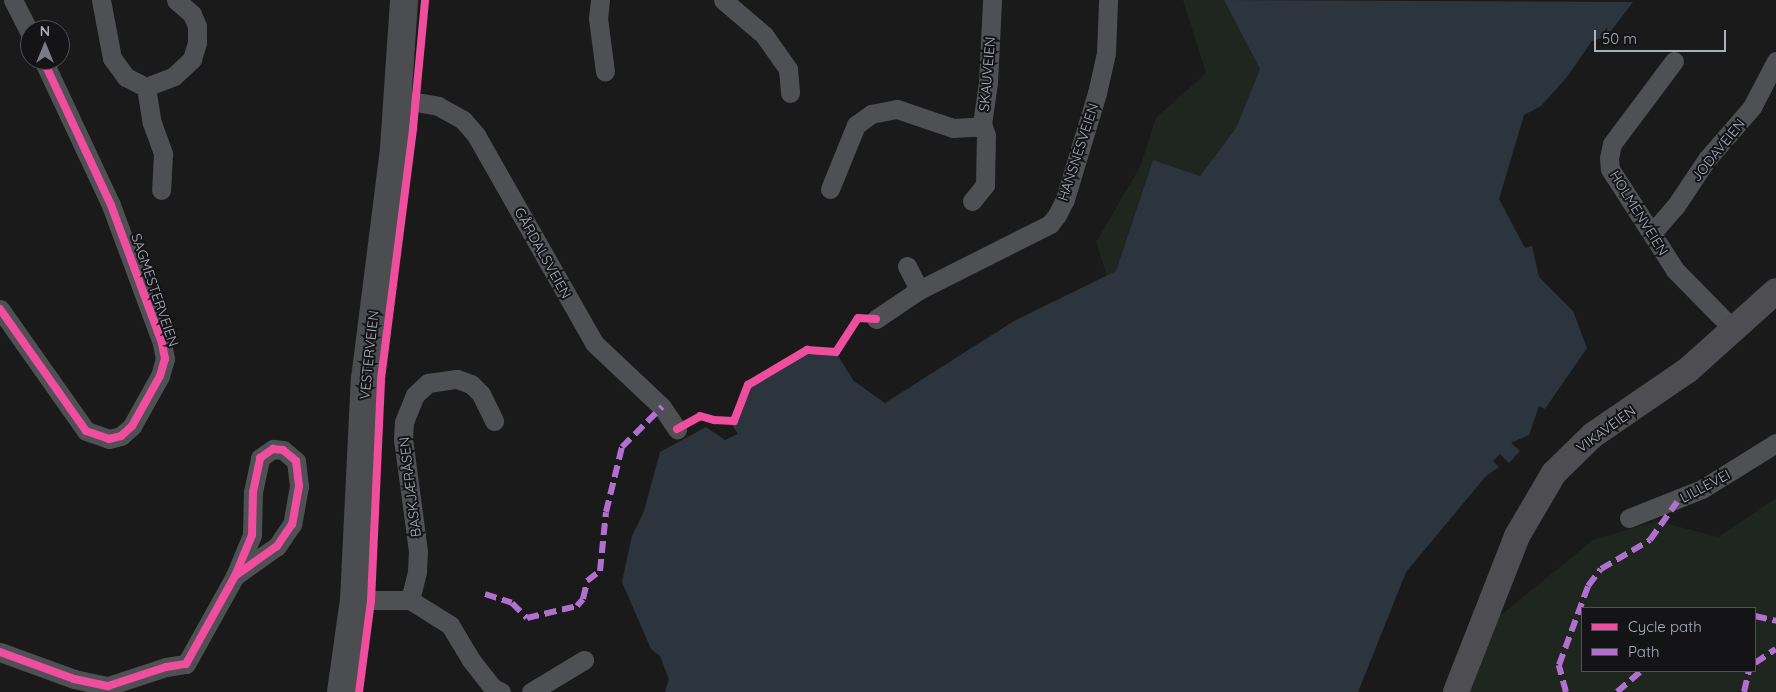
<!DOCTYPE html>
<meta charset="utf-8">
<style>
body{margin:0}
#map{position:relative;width:1776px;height:692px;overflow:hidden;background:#1a1a1b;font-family:Quicksand,sans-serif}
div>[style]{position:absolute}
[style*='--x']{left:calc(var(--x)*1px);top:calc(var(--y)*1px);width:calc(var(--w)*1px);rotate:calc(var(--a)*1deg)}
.green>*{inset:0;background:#1e261f}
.water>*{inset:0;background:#2c353e}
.street>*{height:19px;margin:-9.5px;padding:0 9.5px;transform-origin:9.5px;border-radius:9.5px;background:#4e5054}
.secondary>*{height:26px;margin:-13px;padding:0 13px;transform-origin:13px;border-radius:13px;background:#4e4e52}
.primary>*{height:28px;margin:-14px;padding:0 14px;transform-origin:14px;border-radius:14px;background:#4c4d50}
.quiet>*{height:6px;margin-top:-3px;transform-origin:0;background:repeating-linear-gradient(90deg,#b36fd0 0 12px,transparent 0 18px)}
.cycleway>*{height:8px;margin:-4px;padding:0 4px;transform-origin:4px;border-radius:4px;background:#ef4d9e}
span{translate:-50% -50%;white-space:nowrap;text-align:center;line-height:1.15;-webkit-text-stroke:4px #141417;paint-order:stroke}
.street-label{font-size:14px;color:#abb0bd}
.legend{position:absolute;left:1581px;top:607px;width:175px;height:65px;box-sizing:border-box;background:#141417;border:1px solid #505259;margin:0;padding:6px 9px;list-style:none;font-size:15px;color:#abb0bd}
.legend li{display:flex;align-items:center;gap:10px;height:25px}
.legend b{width:25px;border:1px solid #505259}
.north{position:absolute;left:20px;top:20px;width:50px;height:50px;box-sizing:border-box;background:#141417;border:1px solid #505259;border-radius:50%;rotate:0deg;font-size:14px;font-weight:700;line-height:20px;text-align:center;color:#abb0bd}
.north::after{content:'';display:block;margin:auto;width:18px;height:22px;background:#787c84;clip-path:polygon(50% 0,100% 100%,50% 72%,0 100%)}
.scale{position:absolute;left:1594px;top:30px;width:132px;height:22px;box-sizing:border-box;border:2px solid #abb0bd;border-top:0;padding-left:6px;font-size:15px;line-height:18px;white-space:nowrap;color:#abb0bd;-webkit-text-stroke:4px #141417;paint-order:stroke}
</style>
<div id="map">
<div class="green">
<i style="clip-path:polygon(1183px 0,1224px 0,1260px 69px,1236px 128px,1200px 176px,1153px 160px,1116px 271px,1107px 276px,1096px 242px,1140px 167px,1156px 118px,1206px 73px)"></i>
<i style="clip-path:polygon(evenodd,1776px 498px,1776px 692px,1467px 692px,1495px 620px,1593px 540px,1657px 521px,1718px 537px,1776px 498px,1582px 608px,1755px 608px,1755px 671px,1582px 671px,1582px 608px)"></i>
</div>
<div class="water">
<i style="clip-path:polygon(1224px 0,1633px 2px,1607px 36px,1592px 41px,1567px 77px,1541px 106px,1524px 115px,1499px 199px,1525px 248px,1532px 246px,1539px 277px,1573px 311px,1587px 348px,1545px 409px,1539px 406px,1529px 435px,1511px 443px,1520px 451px,1509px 463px,1500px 454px,1493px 461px,1499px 467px,1486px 476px,1406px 572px,1358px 692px,665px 692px,669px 679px,660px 656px,651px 649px,622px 582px,632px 536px,644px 511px,660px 452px,706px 427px,725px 440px,738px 434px,731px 423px,750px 388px,801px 355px,836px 353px,854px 381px,885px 403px,1014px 321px,1116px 271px,1153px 160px,1200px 176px,1236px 128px,1260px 69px)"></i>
</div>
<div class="street">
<i style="--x:13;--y:0;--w:38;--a:63"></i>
<i style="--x:101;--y:0;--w:59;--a:79.3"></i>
<i style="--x:112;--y:58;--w:24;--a:54"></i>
<i style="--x:126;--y:77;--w:22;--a:27"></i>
<i style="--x:146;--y:87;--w:30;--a:-21"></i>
<i style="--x:174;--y:76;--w:25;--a:-43"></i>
<i style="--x:192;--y:59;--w:17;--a:-73"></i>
<i style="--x:197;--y:43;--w:17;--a:-90"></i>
<i style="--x:197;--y:26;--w:13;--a:-113"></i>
<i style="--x:192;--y:14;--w:21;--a:-139"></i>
<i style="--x:600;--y:0;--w:18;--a:96"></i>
<i style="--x:598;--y:18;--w:54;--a:82.6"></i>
<i style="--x:723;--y:0;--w:54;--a:40.5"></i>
<i style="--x:764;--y:35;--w:42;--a:54.8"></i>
<i style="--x:788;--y:69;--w:24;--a:85"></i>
<i style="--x:1674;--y:61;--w:104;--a:126.8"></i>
<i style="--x:1612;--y:144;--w:14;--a:102"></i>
<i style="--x:1609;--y:158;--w:11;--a:85"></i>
<i style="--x:1610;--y:169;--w:120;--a:57.2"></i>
<i style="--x:1675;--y:270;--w:84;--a:45.5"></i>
<i style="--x:146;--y:87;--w:36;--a:81"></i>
<i style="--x:152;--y:123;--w:33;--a:70"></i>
<i style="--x:163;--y:154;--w:36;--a:93"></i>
<i style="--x:399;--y:99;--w:40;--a:10"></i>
<i style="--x:438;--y:106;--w:29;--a:29"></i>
<i style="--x:463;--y:120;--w:20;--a:49"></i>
<i style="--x:476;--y:135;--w:239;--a:60.4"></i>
<i style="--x:594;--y:343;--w:93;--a:43.3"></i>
<i style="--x:662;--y:407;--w:27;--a:56"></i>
<i style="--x:830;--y:189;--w:69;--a:-67.9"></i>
<i style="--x:856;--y:125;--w:19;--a:-36"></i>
<i style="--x:871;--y:114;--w:26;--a:-11"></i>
<i style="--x:897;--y:109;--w:59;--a:18.7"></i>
<i style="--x:953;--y:128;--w:22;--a:-3"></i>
<i style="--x:975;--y:127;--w:8;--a:-23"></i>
<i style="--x:982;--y:124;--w:41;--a:-81.7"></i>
<i style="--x:988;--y:83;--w:83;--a:-87.2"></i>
<i style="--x:972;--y:201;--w:21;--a:-51"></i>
<i style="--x:985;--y:185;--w:50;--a:-88.9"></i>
<i style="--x:986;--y:135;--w:12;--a:-110"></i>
<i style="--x:1652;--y:233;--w:35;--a:-49"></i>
<i style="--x:1675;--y:207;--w:58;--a:-56.3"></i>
<i style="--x:1707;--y:159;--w:69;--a:-49.1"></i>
<i style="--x:1752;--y:107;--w:52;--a:-62.4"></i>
<i style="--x:907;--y:266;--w:27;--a:63"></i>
<i style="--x:0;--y:309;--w:149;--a:54.8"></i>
<i style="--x:86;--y:431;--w:24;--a:19"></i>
<i style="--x:109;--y:439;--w:12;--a:-14"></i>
<i style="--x:121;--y:436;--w:15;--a:-42"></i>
<i style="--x:132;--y:426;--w:57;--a:-60.8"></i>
<i style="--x:160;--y:376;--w:18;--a:-74"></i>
<i style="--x:165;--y:359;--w:16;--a:-101"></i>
<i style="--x:162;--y:343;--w:147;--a:-110.3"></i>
<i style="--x:111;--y:205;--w:160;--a:-115.1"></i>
<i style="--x:876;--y:319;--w:52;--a:-34"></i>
<i style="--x:919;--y:290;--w:147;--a:-26.7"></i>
<i style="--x:1050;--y:224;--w:11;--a:-52"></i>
<i style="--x:1057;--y:215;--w:18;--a:-63"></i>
<i style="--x:1065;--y:199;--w:111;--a:-73.2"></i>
<i style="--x:1097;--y:93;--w:41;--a:-77.3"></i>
<i style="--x:1106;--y:53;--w:53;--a:-87.8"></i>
<i style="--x:1629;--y:518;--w:79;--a:-21.7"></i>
<i style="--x:1702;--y:489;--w:87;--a:-31.9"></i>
<i style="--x:354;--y:600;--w:56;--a:0"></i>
<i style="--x:410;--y:600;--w:30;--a:-76"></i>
<i style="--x:417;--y:571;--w:20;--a:-87"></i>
<i style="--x:418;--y:551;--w:113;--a:-97.6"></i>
<i style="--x:403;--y:439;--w:17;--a:-87"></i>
<i style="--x:404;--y:422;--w:29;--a:-68"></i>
<i style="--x:415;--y:395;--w:18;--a:-43"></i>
<i style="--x:428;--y:383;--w:29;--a:-8"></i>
<i style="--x:457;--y:379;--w:15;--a:20"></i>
<i style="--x:471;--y:384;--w:14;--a:45"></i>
<i style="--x:481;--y:394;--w:30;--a:64"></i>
<i style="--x:410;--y:600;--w:47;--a:32"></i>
<i style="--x:450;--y:625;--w:41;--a:59"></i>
<i style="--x:471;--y:660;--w:36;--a:52"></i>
<i style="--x:493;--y:688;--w:9;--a:27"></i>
<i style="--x:0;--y:652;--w:79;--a:20"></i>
<i style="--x:74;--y:679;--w:35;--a:12"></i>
<i style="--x:108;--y:686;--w:61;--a:-18.1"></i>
<i style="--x:166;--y:667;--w:20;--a:-9"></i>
<i style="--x:186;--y:664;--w:101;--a:-60.9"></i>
<i style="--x:235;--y:576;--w:44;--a:-67.5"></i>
<i style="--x:252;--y:535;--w:43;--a:-88.7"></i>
<i style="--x:253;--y:492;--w:35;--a:-78"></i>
<i style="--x:260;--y:458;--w:16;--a:-35"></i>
<i style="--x:273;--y:449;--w:10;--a:6"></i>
<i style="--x:283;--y:450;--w:17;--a:40"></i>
<i style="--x:296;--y:461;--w:25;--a:83"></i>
<i style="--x:299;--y:486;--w:39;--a:100"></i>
<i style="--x:292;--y:524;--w:27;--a:124"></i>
<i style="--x:277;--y:546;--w:52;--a:144.5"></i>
<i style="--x:531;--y:692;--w:62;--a:-31.1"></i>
</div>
<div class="secondary">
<i style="--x:1456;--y:692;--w:168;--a:-68.6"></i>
<i style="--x:1517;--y:536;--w:73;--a:-59.6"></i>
<i style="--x:1554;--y:473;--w:54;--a:-44.3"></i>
<i style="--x:1593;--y:435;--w:115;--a:-34.4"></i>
<i style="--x:1688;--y:370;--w:118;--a:-41.9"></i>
</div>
<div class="primary">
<i style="--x:341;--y:692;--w:93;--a:-82"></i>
<i style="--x:354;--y:600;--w:221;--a:-87.2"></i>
<i style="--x:365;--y:379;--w:233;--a:-82.8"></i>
<i style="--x:394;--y:148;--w:148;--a:-86.1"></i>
</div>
<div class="quiet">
<i style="--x:485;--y:594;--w:28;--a:18"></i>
<i style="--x:512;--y:603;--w:21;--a:45"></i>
<i style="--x:527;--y:618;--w:51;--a:-13.5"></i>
<i style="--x:577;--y:606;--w:9;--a:-49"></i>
<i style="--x:583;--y:599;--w:18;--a:-77"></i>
<i style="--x:587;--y:581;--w:16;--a:-38"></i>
<i style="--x:600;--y:571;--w:59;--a:-84.2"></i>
<i style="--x:606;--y:512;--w:67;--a:-76.2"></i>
<i style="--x:622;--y:447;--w:57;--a:-45"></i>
<i style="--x:1755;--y:616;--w:22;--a:13"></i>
<i style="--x:1755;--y:663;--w:25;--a:-34"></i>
<i style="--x:1566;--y:692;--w:28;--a:-105"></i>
<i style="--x:1559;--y:665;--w:84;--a:-69.8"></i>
<i style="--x:1588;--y:586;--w:21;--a:-53"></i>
<i style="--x:1601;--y:569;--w:57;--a:-30.6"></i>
<i style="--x:1650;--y:540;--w:47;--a:-54.6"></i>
<i style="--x:1617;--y:692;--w:32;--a:-41"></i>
<i style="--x:1744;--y:692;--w:22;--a:-77"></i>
</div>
<div class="cycleway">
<i style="--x:0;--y:309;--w:149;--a:54.8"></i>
<i style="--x:86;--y:431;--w:24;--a:19"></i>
<i style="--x:109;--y:439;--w:12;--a:-14"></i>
<i style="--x:121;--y:436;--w:15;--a:-42"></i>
<i style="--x:132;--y:426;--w:57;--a:-60.8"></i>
<i style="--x:160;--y:376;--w:18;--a:-74"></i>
<i style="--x:165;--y:359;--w:16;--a:-101"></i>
<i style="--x:162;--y:343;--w:147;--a:-110.3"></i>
<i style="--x:111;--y:205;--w:160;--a:-115.1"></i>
<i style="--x:677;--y:429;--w:26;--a:-29"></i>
<i style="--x:700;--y:416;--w:15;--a:16"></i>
<i style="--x:714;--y:420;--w:20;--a:3"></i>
<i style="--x:734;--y:421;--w:39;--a:-69"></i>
<i style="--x:748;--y:385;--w:69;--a:-30.7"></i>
<i style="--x:807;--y:350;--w:29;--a:4"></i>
<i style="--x:836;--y:352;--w:40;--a:-57.1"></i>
<i style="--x:858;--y:318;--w:18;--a:3"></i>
<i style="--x:0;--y:652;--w:79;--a:20"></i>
<i style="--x:74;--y:679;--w:35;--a:12"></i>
<i style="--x:108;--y:686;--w:61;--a:-18.1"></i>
<i style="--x:166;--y:667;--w:20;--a:-9"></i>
<i style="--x:186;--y:664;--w:101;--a:-60.9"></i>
<i style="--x:235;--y:576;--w:44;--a:-67.5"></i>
<i style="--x:252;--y:535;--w:43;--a:-88.7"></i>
<i style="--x:253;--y:492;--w:35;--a:-78"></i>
<i style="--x:260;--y:458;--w:16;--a:-35"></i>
<i style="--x:273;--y:449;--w:10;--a:6"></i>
<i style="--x:283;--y:450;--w:17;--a:40"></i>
<i style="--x:296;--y:461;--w:25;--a:83"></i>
<i style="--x:299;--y:486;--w:39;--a:100"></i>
<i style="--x:292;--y:524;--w:27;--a:124"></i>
<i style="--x:277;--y:546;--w:52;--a:144.5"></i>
<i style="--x:359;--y:692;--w:92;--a:-82.5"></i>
<i style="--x:371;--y:601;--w:222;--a:-87.4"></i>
<i style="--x:381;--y:379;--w:253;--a:-82.7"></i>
<i style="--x:413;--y:128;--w:129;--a:-84.6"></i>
</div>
<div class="street-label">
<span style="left:987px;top:74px;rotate:-85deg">SKAUVEIEN</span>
<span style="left:1718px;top:150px;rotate:-51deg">JODAVEIEN</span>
<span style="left:1078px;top:152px;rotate:-72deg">HANSNESVEIEN</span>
<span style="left:1639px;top:213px;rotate:58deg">HOLMENVEIEN</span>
<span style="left:543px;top:253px;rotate:61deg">GÅRDALSVEIEN</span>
<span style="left:155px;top:290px;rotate:71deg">SAGMESTERVEIEN</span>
<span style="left:369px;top:355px;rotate:-84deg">VESTERVEIEN</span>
<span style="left:1606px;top:429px;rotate:-36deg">VIKAVEIEN</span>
<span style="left:1705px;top:486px;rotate:-28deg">LILLEVEI</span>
<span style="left:410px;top:487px;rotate:-97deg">BASKJÆRÅSEN</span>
</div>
<ul class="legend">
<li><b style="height:6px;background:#ef4d9e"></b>Cycle path</li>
<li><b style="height:6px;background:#b36fd0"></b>Path</li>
</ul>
<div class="north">N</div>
<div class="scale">50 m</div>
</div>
